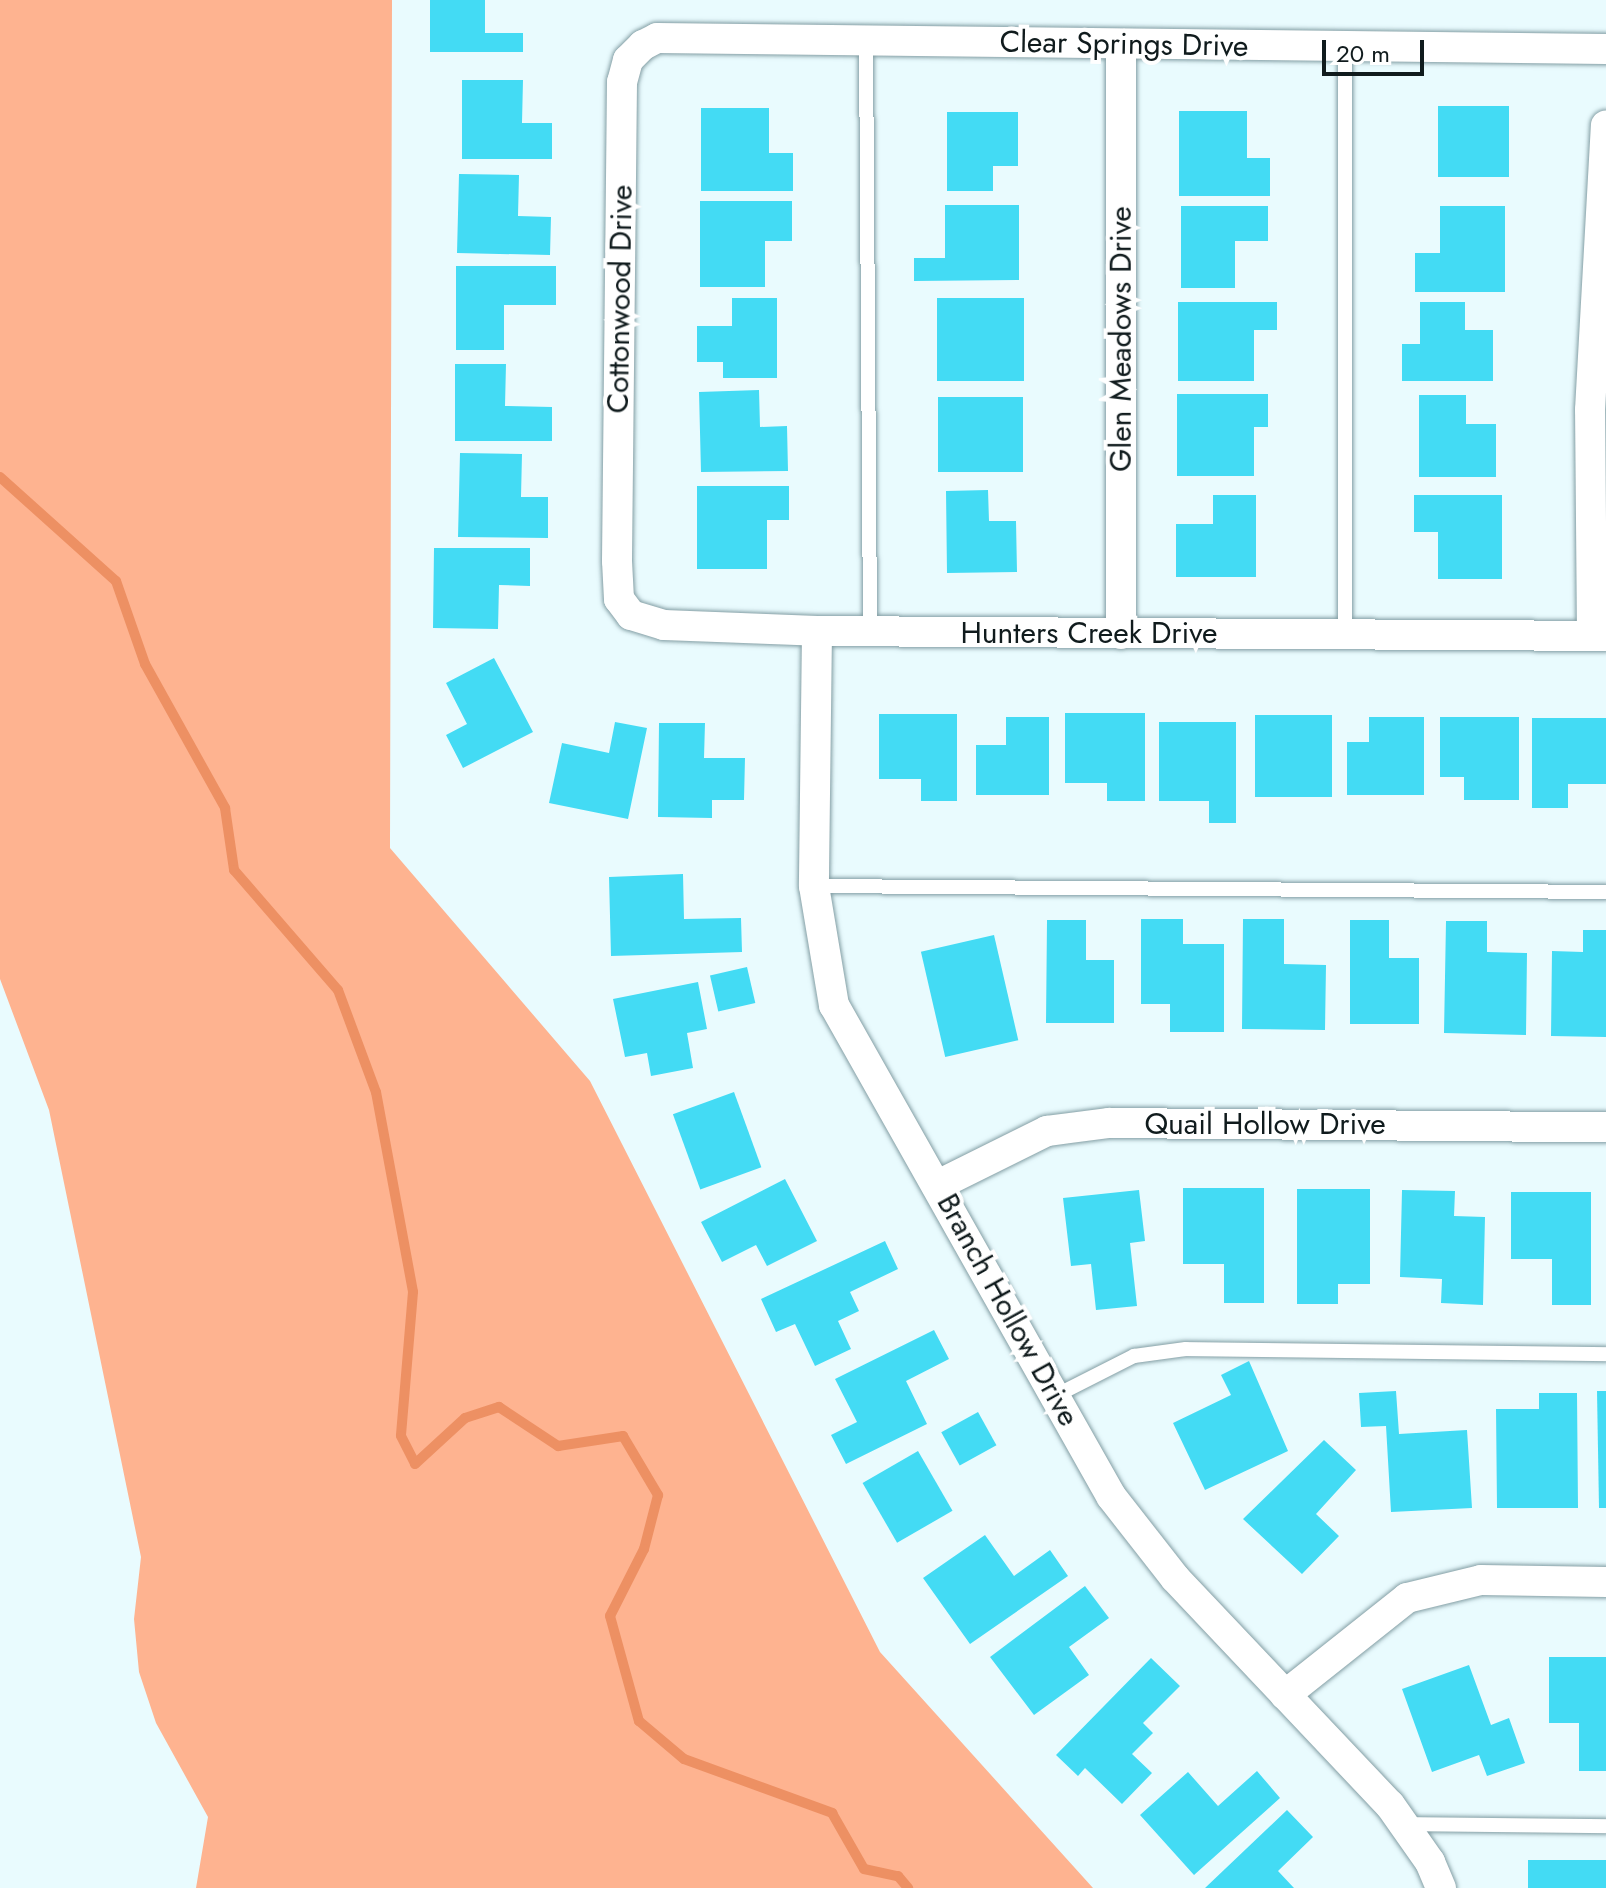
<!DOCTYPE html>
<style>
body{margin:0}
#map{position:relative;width:1606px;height:1888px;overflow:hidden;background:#e9fbfe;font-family:Jost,sans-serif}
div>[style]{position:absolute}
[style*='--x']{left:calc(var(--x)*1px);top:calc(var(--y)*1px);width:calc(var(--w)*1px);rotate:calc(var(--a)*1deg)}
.green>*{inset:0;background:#feb390}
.stream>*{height:10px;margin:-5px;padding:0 5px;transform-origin:5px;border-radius:5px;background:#ed9063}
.building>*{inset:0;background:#43dbf4;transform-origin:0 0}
.roads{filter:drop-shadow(0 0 2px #839ea4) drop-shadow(0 0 2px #839ea4)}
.lane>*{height:14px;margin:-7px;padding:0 7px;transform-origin:7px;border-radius:7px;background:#fff}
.street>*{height:30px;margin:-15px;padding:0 15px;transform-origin:15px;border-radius:15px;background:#fff}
span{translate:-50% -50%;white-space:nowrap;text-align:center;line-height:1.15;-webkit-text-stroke:8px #fff;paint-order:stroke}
.street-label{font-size:30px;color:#101b1d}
.scale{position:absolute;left:1322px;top:40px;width:102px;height:36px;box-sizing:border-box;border:4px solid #101b1d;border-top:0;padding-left:10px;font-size:24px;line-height:28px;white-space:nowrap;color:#101b1d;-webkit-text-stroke:6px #fff;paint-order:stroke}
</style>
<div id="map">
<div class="green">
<i style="clip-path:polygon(0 0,392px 0,390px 848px,590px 1081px,880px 1652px,1093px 1888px,196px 1888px,208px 1817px,156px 1723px,139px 1672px,134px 1619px,141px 1557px,49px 1110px,0 979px)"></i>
</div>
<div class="stream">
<i style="--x:0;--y:477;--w:156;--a:41.9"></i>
<i style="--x:116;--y:581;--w:88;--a:70.7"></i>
<i style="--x:145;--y:664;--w:165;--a:60.9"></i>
<i style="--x:225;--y:808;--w:63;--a:81.7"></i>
<i style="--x:234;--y:870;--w:159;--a:49.1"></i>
<i style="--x:338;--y:990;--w:109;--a:69.6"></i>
<i style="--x:376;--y:1092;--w:203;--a:79.5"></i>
<i style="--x:413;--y:1292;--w:144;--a:94.8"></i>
<i style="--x:401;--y:1436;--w:31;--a:63"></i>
<i style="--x:415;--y:1464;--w:68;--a:-42.6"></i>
<i style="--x:465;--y:1418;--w:36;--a:-18"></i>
<i style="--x:499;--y:1407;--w:71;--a:33.5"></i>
<i style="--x:558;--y:1446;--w:66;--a:-8.7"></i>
<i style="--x:623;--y:1436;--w:69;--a:59.3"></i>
<i style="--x:658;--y:1495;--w:56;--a:104.5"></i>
<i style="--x:644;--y:1549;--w:75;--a:116.9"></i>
<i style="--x:610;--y:1616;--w:109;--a:74.6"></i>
<i style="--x:639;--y:1721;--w:59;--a:40.2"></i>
<i style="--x:684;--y:1759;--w:158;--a:20"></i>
<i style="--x:832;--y:1813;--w:64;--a:60.3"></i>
<i style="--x:864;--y:1869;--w:35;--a:12"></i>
<i style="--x:898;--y:1876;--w:16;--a:50"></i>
</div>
<div class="building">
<i style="clip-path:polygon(430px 0,485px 0,485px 33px,523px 33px,523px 52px,430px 52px)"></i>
<i style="clip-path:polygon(462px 80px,523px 80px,522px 123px,552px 123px,552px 159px,462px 159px)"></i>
<i style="left:1438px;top:106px;width:71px;height:71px"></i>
<i style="clip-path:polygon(701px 108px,769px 108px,769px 153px,793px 153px,793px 191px,701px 191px)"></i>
<i style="clip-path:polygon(1179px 111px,1247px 111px,1247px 158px,1270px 158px,1270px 196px,1179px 196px)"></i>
<i style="clip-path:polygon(947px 112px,1018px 112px,1018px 166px,993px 166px,993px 191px,947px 191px)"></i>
<i style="clip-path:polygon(459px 174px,519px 175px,518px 216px,551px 217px,550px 255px,457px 253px)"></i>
<i style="clip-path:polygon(700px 201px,792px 201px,792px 241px,765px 241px,765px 287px,700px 287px)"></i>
<i style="clip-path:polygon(945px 205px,1019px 205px,1019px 280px,914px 281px,914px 258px,945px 258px)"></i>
<i style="clip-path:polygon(1181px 206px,1268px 206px,1268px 241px,1235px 241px,1235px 288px,1181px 288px)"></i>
<i style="clip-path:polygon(1440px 206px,1505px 206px,1505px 292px,1415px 292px,1415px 253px,1440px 253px)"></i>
<i style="clip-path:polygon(456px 266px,556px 266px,556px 305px,504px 305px,504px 350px,456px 350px)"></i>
<i style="clip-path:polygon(732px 298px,777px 298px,777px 378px,723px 378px,723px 362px,697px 362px,697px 326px,732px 326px)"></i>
<i style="left:937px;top:298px;width:87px;height:83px"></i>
<i style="clip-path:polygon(1178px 302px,1277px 302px,1277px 330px,1254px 330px,1254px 381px,1178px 381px)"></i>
<i style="clip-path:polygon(1420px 302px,1465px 302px,1465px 330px,1493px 330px,1493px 381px,1402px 381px,1402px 344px,1420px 344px)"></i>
<i style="clip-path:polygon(455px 364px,506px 364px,505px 406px,552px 407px,552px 441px,455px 441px)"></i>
<i style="clip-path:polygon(759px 390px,760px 427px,787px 426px,788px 471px,701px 472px,699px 392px)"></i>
<i style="clip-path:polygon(1177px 394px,1268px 394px,1268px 427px,1254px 427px,1254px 476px,1177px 476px)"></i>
<i style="clip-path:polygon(1419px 395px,1466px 395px,1466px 424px,1496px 424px,1496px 477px,1419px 477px)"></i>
<i style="left:938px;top:397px;width:85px;height:75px"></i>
<i style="clip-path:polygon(460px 453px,522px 454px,521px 497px,548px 497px,548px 538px,458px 537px)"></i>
<i style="clip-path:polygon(697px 486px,789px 486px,789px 520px,767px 520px,767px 569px,697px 569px)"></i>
<i style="clip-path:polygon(988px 490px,989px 521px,1016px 521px,1017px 572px,947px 573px,946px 491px)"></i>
<i style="clip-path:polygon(1213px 495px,1256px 495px,1256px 577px,1176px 577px,1176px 524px,1213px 524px)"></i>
<i style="clip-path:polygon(1414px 495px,1502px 495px,1502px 579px,1438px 579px,1438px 532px,1414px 532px)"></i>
<i style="clip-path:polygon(434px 548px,530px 548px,530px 586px,499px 585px,498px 629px,433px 628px)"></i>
<i style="clip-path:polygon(494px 658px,533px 732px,463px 768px,446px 735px,467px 724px,446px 683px)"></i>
<i style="clip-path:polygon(1065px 713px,1145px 713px,1145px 801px,1107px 801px,1107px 783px,1065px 783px)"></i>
<i style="clip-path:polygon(879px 714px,957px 714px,957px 801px,921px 801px,921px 779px,879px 779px)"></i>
<i style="left:1255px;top:715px;width:77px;height:82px"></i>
<i style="clip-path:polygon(1006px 717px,1049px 717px,1049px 795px,976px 795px,976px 745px,1006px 745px)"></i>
<i style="clip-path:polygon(1369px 717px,1424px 717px,1424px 795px,1347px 795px,1347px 742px,1369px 742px)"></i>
<i style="clip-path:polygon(1440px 717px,1519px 717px,1519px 800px,1464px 800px,1464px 777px,1440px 777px)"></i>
<i style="clip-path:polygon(1532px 718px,1606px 718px,1606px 784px,1568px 784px,1568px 808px,1532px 808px)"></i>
<i style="clip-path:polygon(615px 722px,647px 728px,628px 819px,549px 803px,562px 743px,609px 753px)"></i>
<i style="clip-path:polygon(1159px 722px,1236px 722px,1236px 823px,1209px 823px,1209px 801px,1159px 801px)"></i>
<i style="clip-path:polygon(659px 723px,705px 723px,704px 758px,745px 758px,744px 800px,712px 800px,712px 818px,658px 817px)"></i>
<i style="clip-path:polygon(683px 874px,684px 919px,741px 918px,742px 952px,611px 956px,609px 877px)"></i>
<i style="clip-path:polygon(1141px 919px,1183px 919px,1183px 944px,1224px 944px,1224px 1032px,1170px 1032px,1170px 1004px,1141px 1004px)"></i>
<i style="clip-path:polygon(1243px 919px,1284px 919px,1284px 964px,1326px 965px,1325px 1030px,1242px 1029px)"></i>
<i style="clip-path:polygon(1047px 920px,1086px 920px,1086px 960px,1114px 960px,1114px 1023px,1046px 1023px)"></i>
<i style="clip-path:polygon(1350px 920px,1389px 920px,1389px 958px,1419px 958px,1419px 1024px,1350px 1024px)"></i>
<i style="clip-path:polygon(1446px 921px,1487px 921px,1487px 952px,1527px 953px,1526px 1035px,1444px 1033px)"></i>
<i style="clip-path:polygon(1583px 930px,1606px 930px,1606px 1037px,1551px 1036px,1552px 951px,1583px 952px)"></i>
<i style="left:994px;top:935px;width:108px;height:75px;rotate:77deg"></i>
<i style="left:747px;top:967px;width:37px;height:38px;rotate:77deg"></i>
<i style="clip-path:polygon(698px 982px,707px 1029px,687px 1033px,693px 1068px,651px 1076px,647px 1053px,625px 1057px,613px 999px)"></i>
<i style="left:734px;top:1092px;width:80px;height:65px;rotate:70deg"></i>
<i style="clip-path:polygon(785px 1179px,817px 1241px,767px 1266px,756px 1245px,722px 1262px,701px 1222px)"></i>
<i style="clip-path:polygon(1183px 1188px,1264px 1188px,1264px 1303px,1224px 1303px,1224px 1264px,1183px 1264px)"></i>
<i style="clip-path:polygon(1297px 1189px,1370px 1189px,1370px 1284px,1338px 1284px,1338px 1304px,1297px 1304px)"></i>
<i style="clip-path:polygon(1139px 1190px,1145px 1241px,1130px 1243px,1137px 1306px,1096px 1310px,1091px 1264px,1071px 1266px,1063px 1198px)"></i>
<i style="clip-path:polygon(1402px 1190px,1455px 1191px,1454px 1216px,1485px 1217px,1483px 1305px,1441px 1303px,1442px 1279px,1400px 1277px)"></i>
<i style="clip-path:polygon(1511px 1192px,1591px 1192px,1591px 1305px,1552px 1305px,1552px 1259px,1511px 1259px)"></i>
<i style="clip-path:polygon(885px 1241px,898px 1269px,850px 1292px,859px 1311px,838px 1321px,851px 1349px,815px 1366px,795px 1324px,776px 1332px,761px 1299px)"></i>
<i style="clip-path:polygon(934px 1330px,949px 1359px,906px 1381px,927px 1424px,846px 1464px,831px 1435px,857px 1422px,835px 1379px)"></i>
<i style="clip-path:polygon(1249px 1361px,1288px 1451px,1205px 1490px,1173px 1423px,1231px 1395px,1221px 1375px)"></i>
<i style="clip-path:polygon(1396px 1391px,1399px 1434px,1467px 1430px,1472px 1508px,1391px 1512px,1386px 1426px,1361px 1427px,1359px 1393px)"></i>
<i style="clip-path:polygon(1597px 1391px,1606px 1391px,1606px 1508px,1599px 1508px)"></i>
<i style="clip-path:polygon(1539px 1393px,1577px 1393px,1578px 1508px,1497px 1508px,1496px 1409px,1539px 1409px)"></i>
<i style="left:978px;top:1412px;width:38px;height:42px;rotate:61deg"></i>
<i style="clip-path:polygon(1324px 1440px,1356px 1470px,1316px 1514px,1339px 1536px,1302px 1574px,1243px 1519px)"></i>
<i style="left:918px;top:1451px;width:69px;height:64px;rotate:60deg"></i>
<i style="clip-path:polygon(985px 1535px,1014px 1576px,1050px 1550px,1068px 1576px,970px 1644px,923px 1578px)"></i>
<i style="clip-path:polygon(1085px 1586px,1109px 1618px,1069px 1647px,1089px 1675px,1034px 1715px,990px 1657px)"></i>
<i style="clip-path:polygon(1549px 1657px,1606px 1657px,1606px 1771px,1579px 1771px,1579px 1723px,1549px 1723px)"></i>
<i style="clip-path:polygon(1151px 1658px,1180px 1686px,1143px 1723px,1153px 1733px,1132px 1754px,1152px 1773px,1122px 1804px,1085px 1768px,1078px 1776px,1056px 1755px)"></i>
<i style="clip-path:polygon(1469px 1665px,1491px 1725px,1509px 1718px,1525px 1763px,1487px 1776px,1479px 1755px,1432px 1772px,1402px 1689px)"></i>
<i style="clip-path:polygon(1257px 1771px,1280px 1798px,1194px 1875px,1140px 1815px,1188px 1772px,1218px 1806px)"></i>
<i style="clip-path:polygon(1287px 1810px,1313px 1837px,1278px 1871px,1294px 1888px,1205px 1888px)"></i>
<i style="left:1528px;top:1860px;width:78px;height:28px"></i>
</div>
<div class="roads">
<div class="lane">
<i style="--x:866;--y:41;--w:591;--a:89.61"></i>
<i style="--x:1345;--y:47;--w:587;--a:90"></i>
<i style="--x:814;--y:886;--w:792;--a:0.43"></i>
<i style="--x:1055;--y:1396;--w:89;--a:-26.9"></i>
<i style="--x:1134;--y:1356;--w:52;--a:-7.7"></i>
<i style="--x:1186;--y:1349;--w:420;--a:0.7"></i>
<i style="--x:1403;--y:1824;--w:203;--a:0.6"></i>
</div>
<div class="street">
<i style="--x:1121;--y:45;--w:589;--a:90"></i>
<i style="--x:1606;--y:49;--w:949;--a:-179.34"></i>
<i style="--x:657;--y:38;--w:16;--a:153"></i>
<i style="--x:643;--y:45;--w:21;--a:135"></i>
<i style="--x:628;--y:60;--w:23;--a:105"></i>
<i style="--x:622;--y:82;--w:479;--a:90.6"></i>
<i style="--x:617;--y:561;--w:38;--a:87"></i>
<i style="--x:619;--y:599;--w:20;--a:53"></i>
<i style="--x:631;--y:615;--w:34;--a:17"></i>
<i style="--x:664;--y:625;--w:153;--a:2.2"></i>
<i style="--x:817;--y:631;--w:789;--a:0.36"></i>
<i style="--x:817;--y:631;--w:255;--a:90.7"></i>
<i style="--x:814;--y:886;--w:121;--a:80.5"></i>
<i style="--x:834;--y:1005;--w:564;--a:60.57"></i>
<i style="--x:1111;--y:1496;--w:104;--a:52"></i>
<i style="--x:1175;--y:1578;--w:313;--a:46.6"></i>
<i style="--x:1390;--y:1805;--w:70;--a:54.9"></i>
<i style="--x:1430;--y:1862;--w:28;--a:67"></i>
<i style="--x:1592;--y:635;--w:225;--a:-90.5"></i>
<i style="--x:1590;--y:410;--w:285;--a:-86.8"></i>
<i style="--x:938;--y:1185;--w:122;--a:-26.4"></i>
<i style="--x:1047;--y:1131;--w:63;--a:-7.4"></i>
<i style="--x:1109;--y:1123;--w:497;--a:0.5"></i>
<i style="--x:1285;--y:1695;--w:156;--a:-38.5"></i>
<i style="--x:1407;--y:1598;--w:76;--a:-13.7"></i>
<i style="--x:1481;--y:1580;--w:125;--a:0.9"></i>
</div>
</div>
<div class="street-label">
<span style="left:1124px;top:44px;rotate:1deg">Clear Springs Drive</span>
<span style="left:620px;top:299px;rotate:-89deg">Cottonwood Drive</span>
<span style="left:1121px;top:339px;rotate:-90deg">Glen Meadows Drive</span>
<span style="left:1089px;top:633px">Hunters Creek Drive</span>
<span style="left:1265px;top:1124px">Quail Hollow Drive</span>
<span style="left:1008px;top:1310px;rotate:61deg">Branch Hollow Drive</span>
</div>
<div class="scale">20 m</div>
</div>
